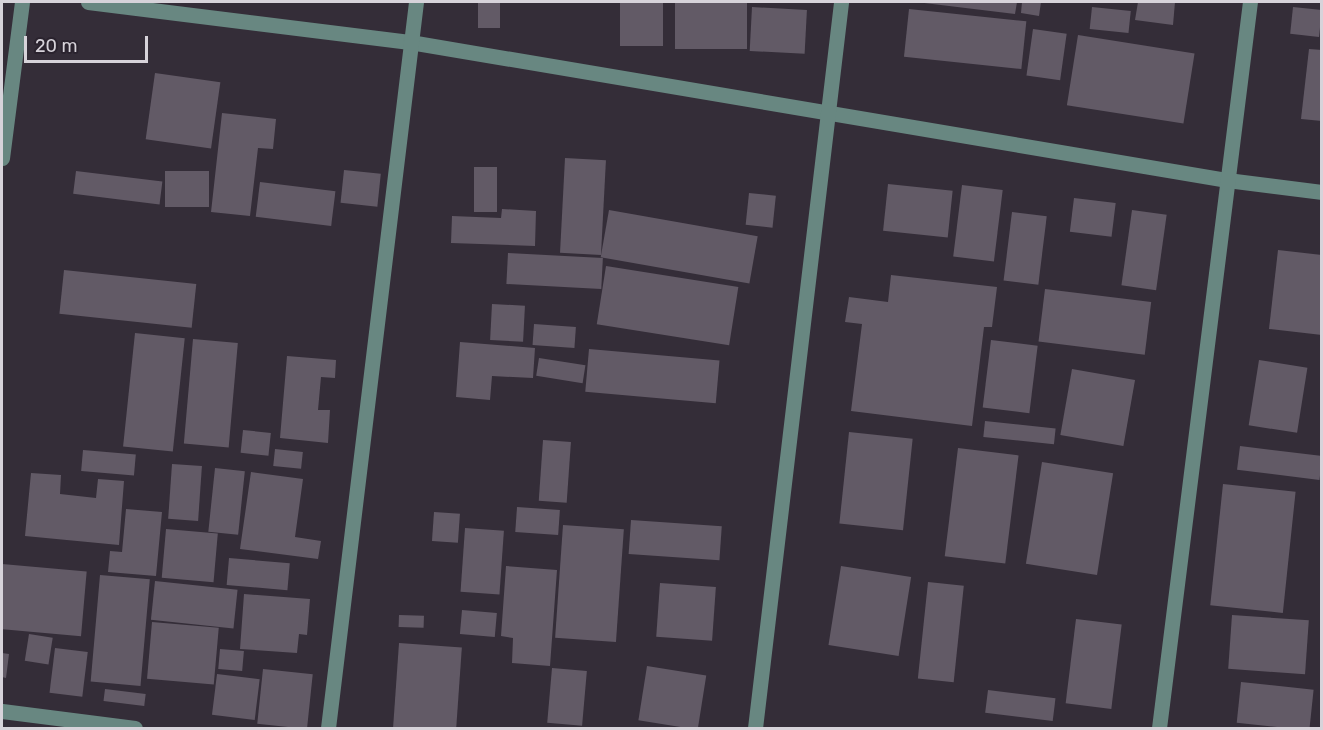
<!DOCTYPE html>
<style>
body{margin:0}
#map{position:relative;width:1323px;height:730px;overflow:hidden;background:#342d38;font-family:Rubik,sans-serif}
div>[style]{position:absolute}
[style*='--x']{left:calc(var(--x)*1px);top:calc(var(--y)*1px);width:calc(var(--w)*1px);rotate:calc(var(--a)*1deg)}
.building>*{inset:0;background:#625a66;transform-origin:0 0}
.minor>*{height:15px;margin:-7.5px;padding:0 7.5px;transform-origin:7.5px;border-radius:7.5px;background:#688781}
span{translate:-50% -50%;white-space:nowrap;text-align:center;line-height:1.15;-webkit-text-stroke:6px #2a232e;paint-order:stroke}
.frame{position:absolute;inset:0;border:3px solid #d7d3da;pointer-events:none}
.scale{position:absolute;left:24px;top:36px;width:124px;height:27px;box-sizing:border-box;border:3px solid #d7d3da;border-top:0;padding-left:8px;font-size:18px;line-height:21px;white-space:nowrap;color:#d7d3da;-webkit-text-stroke:4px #2a232e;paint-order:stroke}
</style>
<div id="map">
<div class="building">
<i style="left:478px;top:2px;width:22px;height:26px"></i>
<i style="left:620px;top:2px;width:43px;height:44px"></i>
<i style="left:675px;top:2px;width:72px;height:47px"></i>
<i style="clip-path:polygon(916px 2px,1017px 2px,1015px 14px)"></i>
<i style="clip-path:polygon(1022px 2px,1041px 2px,1039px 16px,1021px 13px)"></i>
<i style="clip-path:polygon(1138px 2px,1175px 2px,1173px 25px,1135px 20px)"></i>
<i style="left:752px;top:7px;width:55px;height:44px;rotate:3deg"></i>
<i style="left:1092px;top:7px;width:39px;height:22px;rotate:6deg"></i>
<i style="left:1293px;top:7px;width:29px;height:27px;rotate:6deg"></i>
<i style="left:909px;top:9px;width:118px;height:48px;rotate:6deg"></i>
<i style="left:1033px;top:29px;width:34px;height:47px;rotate:8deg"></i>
<i style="left:1078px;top:35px;width:118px;height:71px;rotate:9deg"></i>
<i style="clip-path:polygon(1309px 49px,1322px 50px,1322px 121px,1301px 119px)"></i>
<i style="left:155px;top:73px;width:66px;height:67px;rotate:8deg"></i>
<i style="clip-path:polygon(222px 113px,276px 119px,273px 149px,258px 148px,250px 216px,211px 212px)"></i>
<i style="left:565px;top:158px;width:41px;height:95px;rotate:3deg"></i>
<i style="left:474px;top:167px;width:23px;height:45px"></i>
<i style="left:344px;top:170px;width:37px;height:33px;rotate:6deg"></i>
<i style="left:76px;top:171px;width:87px;height:23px;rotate:7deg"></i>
<i style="left:165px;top:171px;width:44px;height:36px"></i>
<i style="left:260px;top:182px;width:76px;height:35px;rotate:7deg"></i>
<i style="left:888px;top:184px;width:65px;height:47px;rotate:6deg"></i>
<i style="left:962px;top:185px;width:41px;height:72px;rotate:7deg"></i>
<i style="left:749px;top:193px;width:27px;height:32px;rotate:6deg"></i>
<i style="left:1074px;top:198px;width:42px;height:34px;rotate:7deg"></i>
<i style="clip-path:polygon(502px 209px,536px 211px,535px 246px,451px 243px,452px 216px,501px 218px)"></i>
<i style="left:609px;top:210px;width:151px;height:48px;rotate:10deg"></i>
<i style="left:1132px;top:210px;width:35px;height:76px;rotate:8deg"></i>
<i style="left:1012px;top:212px;width:35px;height:69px;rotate:7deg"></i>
<i style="clip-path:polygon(1278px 250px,1322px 255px,1322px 335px,1269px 329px)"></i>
<i style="left:508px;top:253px;width:95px;height:31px;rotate:3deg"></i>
<i style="left:606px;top:266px;width:134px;height:59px;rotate:9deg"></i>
<i style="left:64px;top:270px;width:133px;height:44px;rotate:6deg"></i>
<i style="clip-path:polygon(891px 275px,997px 287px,992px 327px,984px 327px,972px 426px,851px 411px,862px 324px,845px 322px,849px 297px,888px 302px)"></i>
<i style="left:1045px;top:289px;width:107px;height:53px;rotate:7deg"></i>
<i style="left:492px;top:304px;width:33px;height:36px;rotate:3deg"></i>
<i style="left:534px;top:324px;width:42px;height:21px;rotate:4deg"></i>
<i style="left:135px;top:333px;width:50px;height:114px;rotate:6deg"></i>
<i style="left:193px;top:339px;width:45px;height:105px;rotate:5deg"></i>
<i style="left:991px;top:340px;width:47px;height:68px;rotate:7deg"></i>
<i style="clip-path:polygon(460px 342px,535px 348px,533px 378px,492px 376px,490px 400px,456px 397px)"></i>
<i style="left:589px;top:349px;width:131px;height:43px;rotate:5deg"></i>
<i style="clip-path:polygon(287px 356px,336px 360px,335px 378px,321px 377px,318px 410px,330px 410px,328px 443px,280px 438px)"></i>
<i style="left:539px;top:358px;width:47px;height:18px;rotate:9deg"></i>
<i style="left:1259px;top:360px;width:49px;height:66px;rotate:9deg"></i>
<i style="left:1072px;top:369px;width:64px;height:67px;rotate:10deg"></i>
<i style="left:985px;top:421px;width:71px;height:16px;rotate:6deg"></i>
<i style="left:243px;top:430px;width:28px;height:23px;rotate:6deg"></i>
<i style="left:849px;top:432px;width:64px;height:92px;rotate:6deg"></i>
<i style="left:543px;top:440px;width:28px;height:61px;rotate:4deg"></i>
<i style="left:1240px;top:446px;width:83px;height:24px;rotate:7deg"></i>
<i style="left:958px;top:448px;width:61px;height:109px;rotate:7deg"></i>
<i style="left:275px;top:449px;width:28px;height:17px;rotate:6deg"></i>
<i style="left:83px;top:450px;width:53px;height:21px;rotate:5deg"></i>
<i style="left:1042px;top:462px;width:72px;height:103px;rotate:9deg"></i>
<i style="left:172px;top:464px;width:30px;height:55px;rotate:4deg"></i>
<i style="left:215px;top:468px;width:30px;height:64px;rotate:6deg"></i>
<i style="clip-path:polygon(251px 472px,303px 479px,295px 537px,321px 541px,318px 559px,240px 549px)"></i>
<i style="clip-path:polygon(31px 473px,61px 475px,60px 494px,96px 498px,98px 479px,124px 481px,119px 545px,25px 536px)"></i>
<i style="left:1223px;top:484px;width:73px;height:122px;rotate:6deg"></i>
<i style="left:517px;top:507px;width:43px;height:25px;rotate:4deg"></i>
<i style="clip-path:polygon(126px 509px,162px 512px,156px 576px,108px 572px,110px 551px,122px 552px)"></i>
<i style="left:434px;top:512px;width:26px;height:29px;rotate:4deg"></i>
<i style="left:631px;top:520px;width:91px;height:34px;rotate:4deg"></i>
<i style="left:563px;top:525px;width:61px;height:113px;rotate:4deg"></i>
<i style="left:465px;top:528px;width:39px;height:64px;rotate:4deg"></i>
<i style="left:166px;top:529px;width:52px;height:49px;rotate:5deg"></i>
<i style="left:229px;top:558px;width:61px;height:27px;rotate:5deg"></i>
<i style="left:2px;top:564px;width:85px;height:65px;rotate:5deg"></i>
<i style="clip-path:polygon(506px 566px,557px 570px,550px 666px,512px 663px,513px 638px,501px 636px)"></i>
<i style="left:841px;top:566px;width:71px;height:80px;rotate:9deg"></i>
<i style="left:100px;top:575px;width:50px;height:107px;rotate:5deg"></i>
<i style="left:155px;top:581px;width:83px;height:39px;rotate:6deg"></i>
<i style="left:928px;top:582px;width:36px;height:97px;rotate:6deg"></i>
<i style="left:660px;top:583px;width:56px;height:54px;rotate:4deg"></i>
<i style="clip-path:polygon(244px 594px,310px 599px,307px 635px,299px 634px,297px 653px,240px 649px)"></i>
<i style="left:462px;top:610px;width:35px;height:24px;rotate:5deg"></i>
<i style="left:399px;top:615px;width:25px;height:12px;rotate:2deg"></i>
<i style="left:1232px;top:615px;width:77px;height:54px;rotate:4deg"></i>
<i style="left:1076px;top:619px;width:46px;height:85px;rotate:7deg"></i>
<i style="left:152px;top:622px;width:67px;height:57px;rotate:5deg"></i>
<i style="left:29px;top:634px;width:24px;height:27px;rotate:9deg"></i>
<i style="left:399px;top:643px;width:63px;height:85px;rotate:4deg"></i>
<i style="left:55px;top:648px;width:33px;height:45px;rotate:7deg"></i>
<i style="left:220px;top:649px;width:24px;height:20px;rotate:5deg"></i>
<i style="clip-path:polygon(2px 653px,9px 654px,6px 678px,2px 677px)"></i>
<i style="left:647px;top:666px;width:60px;height:55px;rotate:9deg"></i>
<i style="left:552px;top:668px;width:35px;height:55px;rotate:5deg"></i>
<i style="left:263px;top:669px;width:50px;height:55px;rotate:6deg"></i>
<i style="left:217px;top:674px;width:43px;height:41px;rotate:7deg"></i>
<i style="left:1241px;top:682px;width:73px;height:41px;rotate:6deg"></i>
<i style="left:105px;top:689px;width:41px;height:12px;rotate:7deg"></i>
<i style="left:988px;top:690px;width:68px;height:23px;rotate:7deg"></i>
</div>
<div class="minor">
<i style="--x:88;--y:2;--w:324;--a:7.1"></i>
<i style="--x:410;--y:42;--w:829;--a:9.59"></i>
<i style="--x:1227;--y:180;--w:96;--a:7.2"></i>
<i style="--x:2;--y:158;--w:157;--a:-82.7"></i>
<i style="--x:2;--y:711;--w:134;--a:7.3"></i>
<i style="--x:328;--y:728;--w:731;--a:-83.09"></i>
<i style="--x:755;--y:728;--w:731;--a:-83.24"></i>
<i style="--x:1159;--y:728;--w:732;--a:-82.86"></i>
</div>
<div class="frame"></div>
<div class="scale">20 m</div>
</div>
